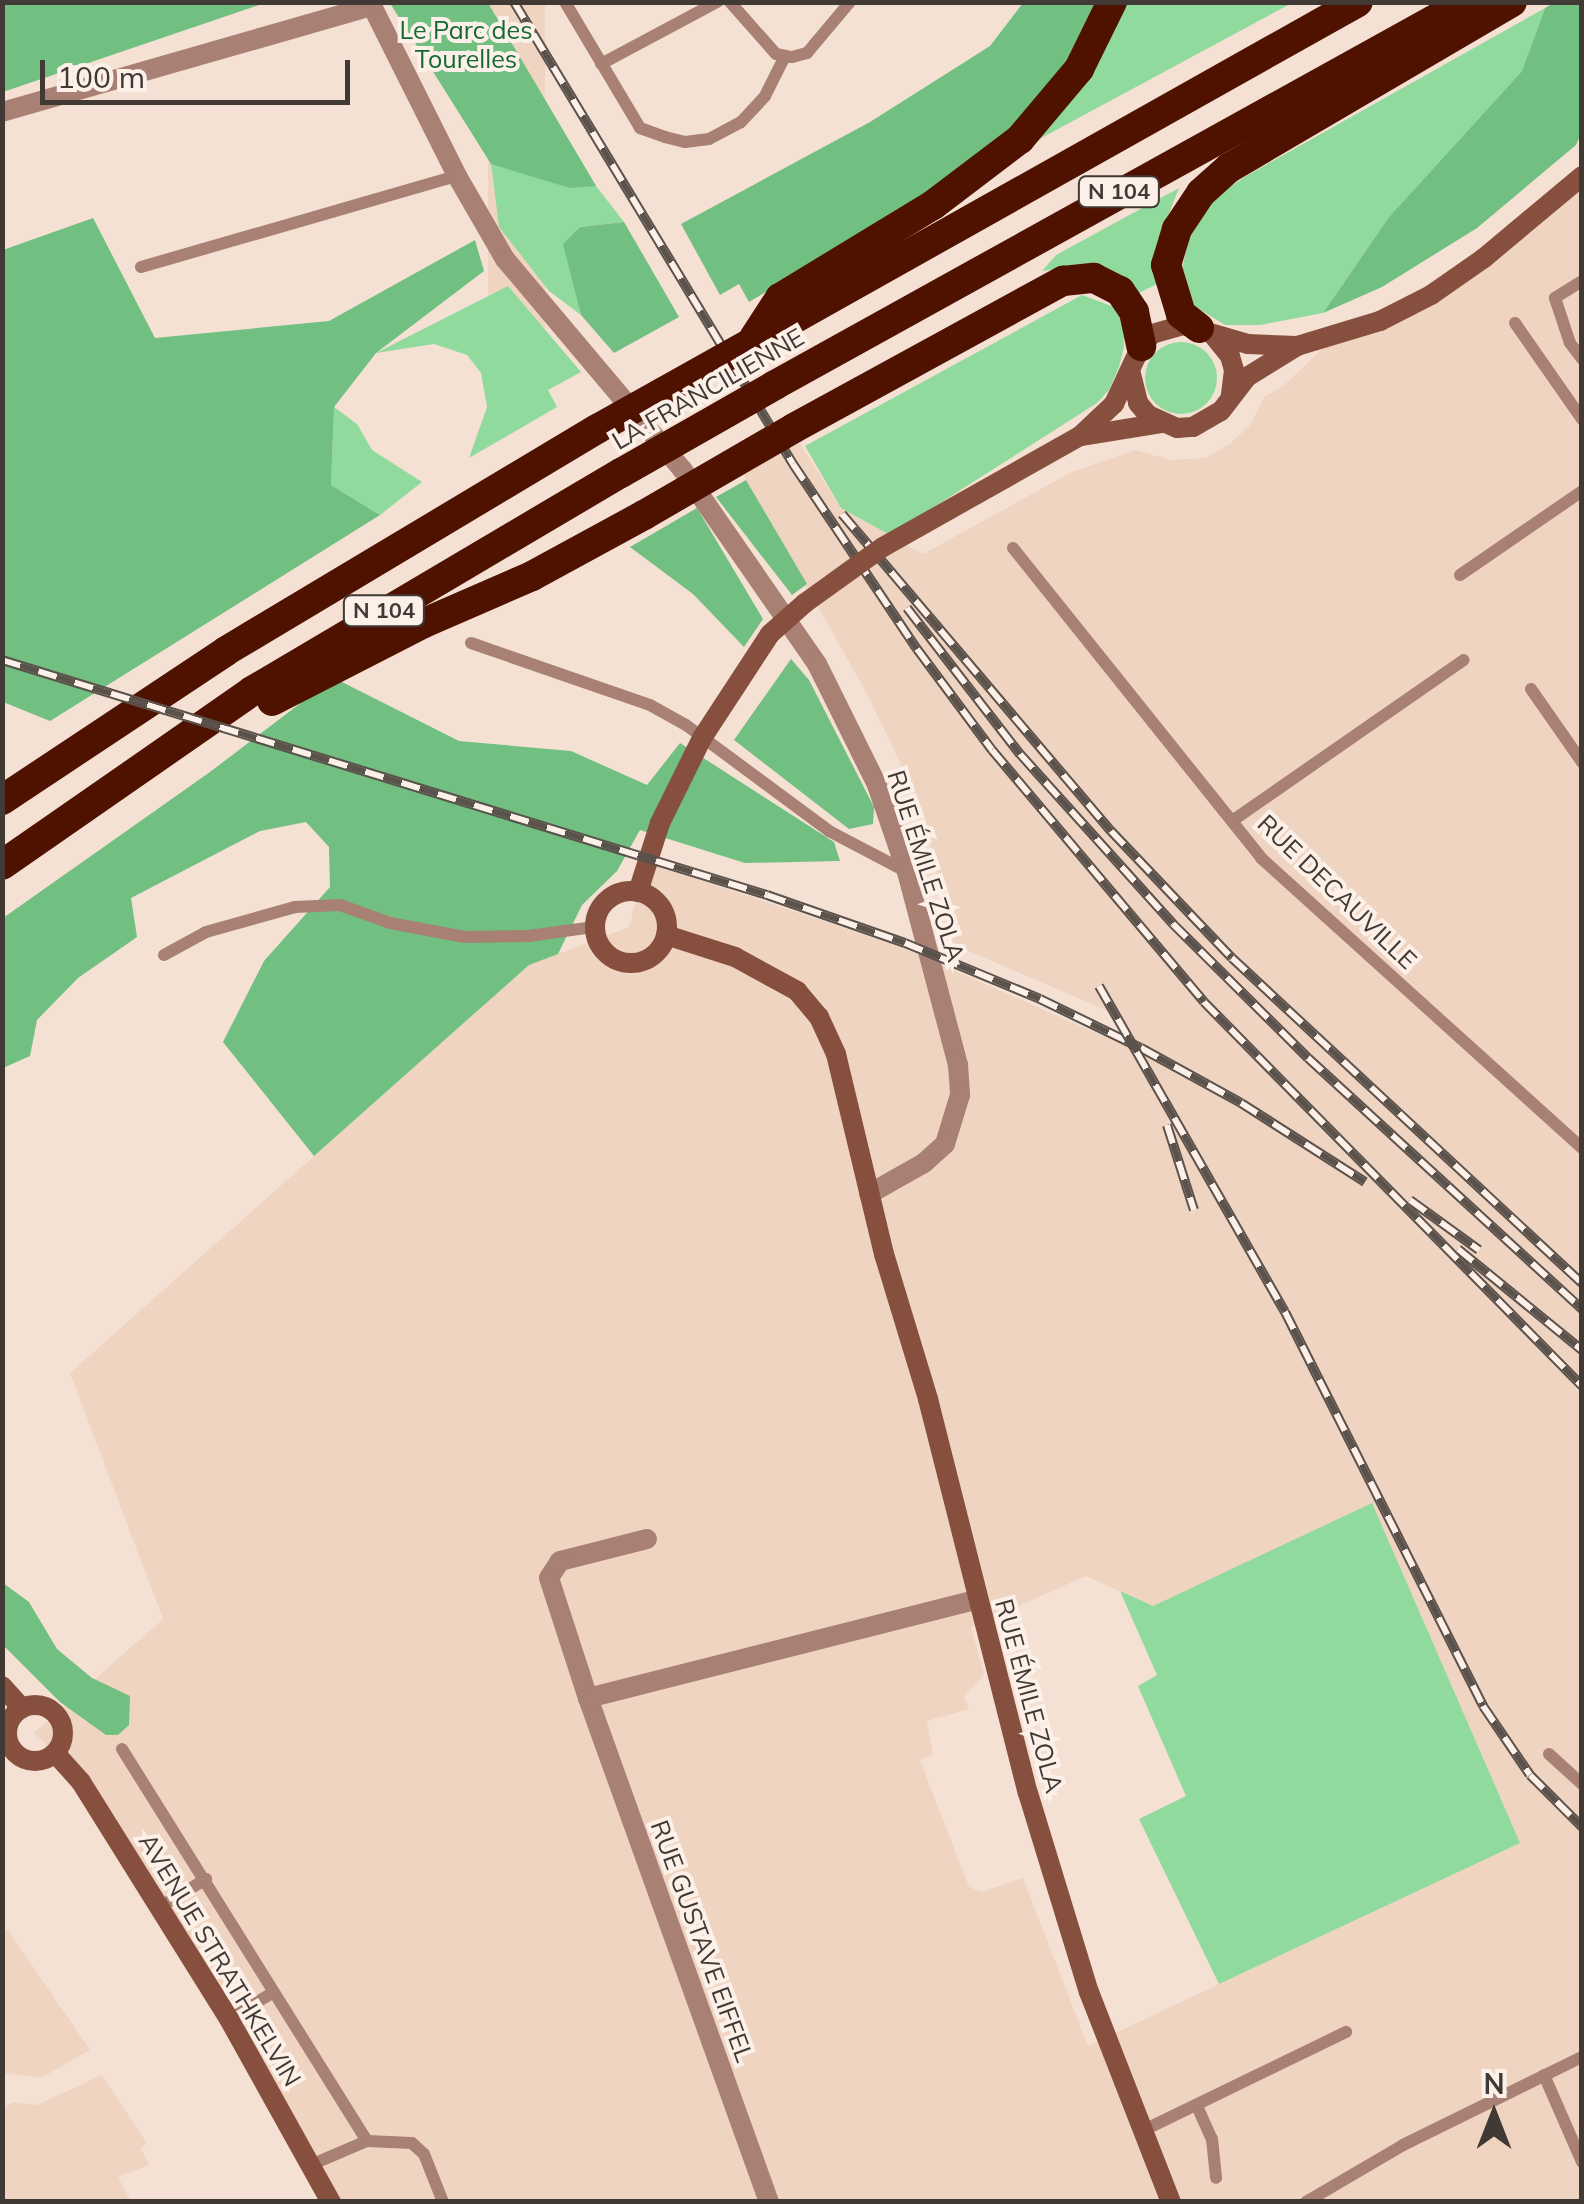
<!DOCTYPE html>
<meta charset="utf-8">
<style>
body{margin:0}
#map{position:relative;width:1584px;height:2204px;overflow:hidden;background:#f5e1d4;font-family:Mulish,sans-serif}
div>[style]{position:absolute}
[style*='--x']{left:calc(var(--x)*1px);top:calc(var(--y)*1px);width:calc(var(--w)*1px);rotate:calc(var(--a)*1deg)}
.built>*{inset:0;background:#efd4c2;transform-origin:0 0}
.green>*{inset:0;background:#90da9e}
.round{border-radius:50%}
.forest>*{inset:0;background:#71bf81}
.lane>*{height:12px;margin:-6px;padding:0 6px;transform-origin:6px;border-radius:6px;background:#a88074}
.street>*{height:20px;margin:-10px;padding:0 10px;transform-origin:10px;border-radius:10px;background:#a88074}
.secondary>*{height:20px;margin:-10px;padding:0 10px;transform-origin:10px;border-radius:10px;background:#874f3e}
.secondary>.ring{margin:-10px;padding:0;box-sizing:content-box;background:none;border:20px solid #874f3e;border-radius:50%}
.highway>*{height:30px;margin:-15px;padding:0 15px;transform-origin:15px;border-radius:15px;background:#4f1100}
.rail>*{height:10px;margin-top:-5px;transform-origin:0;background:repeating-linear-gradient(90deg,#fcf0e8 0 19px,#5c524c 0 38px);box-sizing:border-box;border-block:2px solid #5c524c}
.secondary-bridge>*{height:20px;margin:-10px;padding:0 10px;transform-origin:10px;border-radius:10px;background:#874f3e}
.highway-bridge>*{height:30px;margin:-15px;padding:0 15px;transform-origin:15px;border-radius:15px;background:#4f1100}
span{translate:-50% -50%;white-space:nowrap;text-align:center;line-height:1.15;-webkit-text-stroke:8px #fcf0e8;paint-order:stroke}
.shield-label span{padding:2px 8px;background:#fcf0e8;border:2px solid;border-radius:8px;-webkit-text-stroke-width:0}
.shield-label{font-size:22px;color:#413934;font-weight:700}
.park-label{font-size:25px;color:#146930}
.street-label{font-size:25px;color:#413934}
.frame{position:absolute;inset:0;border:5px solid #413934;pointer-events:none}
.north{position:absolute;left:1444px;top:2064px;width:100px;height:100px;-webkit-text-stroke:8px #fcf0e8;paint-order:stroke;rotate:0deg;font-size:28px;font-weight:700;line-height:40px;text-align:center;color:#413934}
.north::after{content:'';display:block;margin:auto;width:35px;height:45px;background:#413934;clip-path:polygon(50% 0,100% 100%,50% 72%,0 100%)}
.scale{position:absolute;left:40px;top:60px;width:310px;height:45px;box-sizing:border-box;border:5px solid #413934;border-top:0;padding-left:12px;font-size:30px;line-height:35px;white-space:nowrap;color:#413934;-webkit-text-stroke:8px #fcf0e8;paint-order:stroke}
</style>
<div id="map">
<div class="built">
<i style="left:488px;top:3px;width:57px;height:368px"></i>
<i style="clip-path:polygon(evenodd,1581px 181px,1581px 2201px,331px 2201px,55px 1753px,34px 1733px,163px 1619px,70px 1373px,529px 965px,629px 927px,646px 862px,904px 948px,1132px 1049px,1108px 1011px,952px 944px,923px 810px,866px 692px,730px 451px,785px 420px,841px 508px,923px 554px,1072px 472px,1135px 450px,1171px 460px,1205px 458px,1230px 444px,1250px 425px,1264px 397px,1283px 386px,1336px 336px,1380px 321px,1581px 181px,1223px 1574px,1519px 1842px,1088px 2046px,1023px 1878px,982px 1892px,969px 1887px,920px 1760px,933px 1755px,927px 1721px,969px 1709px,964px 1696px,984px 1675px,971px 1627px,1086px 1576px,1152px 1606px,1223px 1574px)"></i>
<i style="clip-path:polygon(8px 1930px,90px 2050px,41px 2078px,3px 2073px,2px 1933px)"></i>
<i style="clip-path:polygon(102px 2075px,146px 2142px,141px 2149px,149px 2165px,118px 2177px,131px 2201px,3px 2201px,3px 2107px,13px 2102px,37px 2105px)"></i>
</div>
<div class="green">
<i style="clip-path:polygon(390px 3px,488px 3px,596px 186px,624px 222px,580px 227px,564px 244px,581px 315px,549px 291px,499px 227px,491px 163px)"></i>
<i style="clip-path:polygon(1123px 3px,1292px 3px,1032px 143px)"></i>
<i style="clip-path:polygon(1545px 8px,1522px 71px,1389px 217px,1323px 313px,1260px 325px,1225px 325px,1196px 307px,1185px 292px,1182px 269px,1189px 238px,1211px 200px,1246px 176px)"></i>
<i style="clip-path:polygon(1179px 188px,1155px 249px,1157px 284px,1137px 294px,1096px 264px,1042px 271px,1056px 255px)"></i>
<i style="clip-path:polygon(508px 286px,581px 372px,548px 390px,557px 407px,469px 458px,487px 407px,481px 373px,467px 355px,434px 344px,376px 353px)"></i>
<i style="clip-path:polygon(1082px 295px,1117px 308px,1123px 322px,1124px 347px,1119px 367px,1109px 390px,1097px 403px,890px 535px,841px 508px,805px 446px)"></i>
<i class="round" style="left:1145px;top:342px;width:72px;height:72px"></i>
<i style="clip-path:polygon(334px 407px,357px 424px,372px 450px,422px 482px,380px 515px,331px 485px)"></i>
<i style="clip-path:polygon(1372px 1503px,1520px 1843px,1219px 1984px,1139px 1819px,1186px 1796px,1138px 1686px,1157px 1675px,1120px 1591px,1153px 1606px)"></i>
</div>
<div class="forest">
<i style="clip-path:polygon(3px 2px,265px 2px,265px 3px,3px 92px)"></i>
<i style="clip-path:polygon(1555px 2px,1581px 3px,1582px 132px,1576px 145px,1477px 228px,1382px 287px,1323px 313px,1389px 217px,1522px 71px,1545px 8px)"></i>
<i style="clip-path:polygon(390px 3px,488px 3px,596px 186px,570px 188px,491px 164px)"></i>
<i style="clip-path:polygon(1023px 3px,1098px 3px,1070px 59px,994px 147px,941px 186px,749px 302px,739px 284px,720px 295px,681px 224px,870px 122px,990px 46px)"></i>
<i style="clip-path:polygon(93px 218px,155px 338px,329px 321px,475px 240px,484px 271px,376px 353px,334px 407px,331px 485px,380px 515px,50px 721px,3px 702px,3px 250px)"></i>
<i style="clip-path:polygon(624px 222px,679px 317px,614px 353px,581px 315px,563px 244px,580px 227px)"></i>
<i style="clip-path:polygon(746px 480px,807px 584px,792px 595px,716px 497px)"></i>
<i style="clip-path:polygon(697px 508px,763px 619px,744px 647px,693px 594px,630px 547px)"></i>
<i style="clip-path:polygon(791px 659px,809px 680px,874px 807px,873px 824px,849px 829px,734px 740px)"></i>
<i style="clip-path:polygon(340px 681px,459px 741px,571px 751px,647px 785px,680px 743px,834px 842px,840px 861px,745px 863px,640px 830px,617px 871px,582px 905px,558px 954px,529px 965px,314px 1156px,223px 1042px,264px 961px,330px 887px,329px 847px,306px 822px,260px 831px,131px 898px,137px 937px,78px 978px,37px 1020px,30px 1056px,3px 1068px,3px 918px,210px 772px,314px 693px)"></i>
<i style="clip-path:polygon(3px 1583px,29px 1602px,57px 1649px,92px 1678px,130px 1696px,129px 1725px,118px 1735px,106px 1735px,60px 1702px,3px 1645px)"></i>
</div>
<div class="lane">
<i style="--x:565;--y:2;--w:147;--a:59.2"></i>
<i style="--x:640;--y:128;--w:27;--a:20"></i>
<i style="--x:665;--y:137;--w:21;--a:14"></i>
<i style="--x:685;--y:142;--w:24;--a:-7"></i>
<i style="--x:709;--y:139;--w:36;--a:-28"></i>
<i style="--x:741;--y:122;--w:35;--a:-47"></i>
<i style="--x:765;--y:96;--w:45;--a:-63.4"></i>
<i style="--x:730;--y:2;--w:69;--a:48.5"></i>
<i style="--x:776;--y:54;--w:16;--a:11"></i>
<i style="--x:792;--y:57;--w:16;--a:-15"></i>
<i style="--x:807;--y:53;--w:67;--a:-49.9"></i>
<i style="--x:601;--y:64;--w:132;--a:-28.1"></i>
<i style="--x:141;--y:267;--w:329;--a:-16.1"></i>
<i style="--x:1582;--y:281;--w:32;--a:148"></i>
<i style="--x:1555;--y:298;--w:47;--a:71.6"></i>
<i style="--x:1570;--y:343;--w:20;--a:53"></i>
<i style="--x:1515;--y:323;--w:117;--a:55.1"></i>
<i style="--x:1013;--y:548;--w:397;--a:51.3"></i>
<i style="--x:1261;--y:858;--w:433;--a:42.1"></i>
<i style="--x:1460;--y:575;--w:148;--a:-34.5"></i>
<i style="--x:471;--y:643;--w:189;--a:19.1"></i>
<i style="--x:650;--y:705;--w:41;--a:29.1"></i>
<i style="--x:686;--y:725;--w:178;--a:36.5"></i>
<i style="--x:829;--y:831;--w:88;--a:27.7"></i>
<i style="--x:1531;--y:689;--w:89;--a:55.1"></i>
<i style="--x:1232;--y:821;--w:282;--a:-34.8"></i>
<i style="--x:164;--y:955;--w:48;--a:-28.7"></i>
<i style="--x:206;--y:932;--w:92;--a:-15.7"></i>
<i style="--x:295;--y:907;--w:45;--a:-2.5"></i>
<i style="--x:340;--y:905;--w:53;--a:19.8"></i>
<i style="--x:390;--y:923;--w:76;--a:10.6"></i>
<i style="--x:465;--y:937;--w:64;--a:-0.9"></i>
<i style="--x:529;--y:936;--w:66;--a:-7.9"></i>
<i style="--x:122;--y:1749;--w:462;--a:58"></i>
<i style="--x:1549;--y:1754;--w:45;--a:42.3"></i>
<i style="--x:160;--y:1907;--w:54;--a:-31.3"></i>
<i style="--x:229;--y:2019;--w:52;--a:-31"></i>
<i style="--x:1544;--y:2075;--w:95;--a:66.4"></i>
<i style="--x:1197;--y:2106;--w:36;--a:66"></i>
<i style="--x:1212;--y:2139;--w:39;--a:84"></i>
<i style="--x:1142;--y:2131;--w:227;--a:-25.9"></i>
<i style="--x:313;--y:2164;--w:59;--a:-23.1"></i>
<i style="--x:367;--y:2141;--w:45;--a:2.5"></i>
<i style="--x:412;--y:2143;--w:16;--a:43"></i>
<i style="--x:424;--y:2154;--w:52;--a:68.4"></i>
<i style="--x:1306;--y:2202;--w:113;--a:-30.4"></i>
<i style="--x:1403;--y:2145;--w:199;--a:-26.2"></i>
</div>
<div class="street">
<i style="--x:370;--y:2;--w:195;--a:63.4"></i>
<i style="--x:457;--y:176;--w:96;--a:60"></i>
<i style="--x:505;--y:259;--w:275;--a:49.9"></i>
<i style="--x:682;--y:469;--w:237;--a:55.3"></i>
<i style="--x:817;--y:664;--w:135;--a:63.6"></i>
<i style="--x:877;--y:785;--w:92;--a:71"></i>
<i style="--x:907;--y:872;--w:200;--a:75.2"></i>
<i style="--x:958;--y:1065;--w:30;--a:86"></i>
<i style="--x:960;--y:1095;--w:51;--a:107"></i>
<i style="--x:945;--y:1144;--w:28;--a:138"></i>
<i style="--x:924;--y:1163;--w:63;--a:150.6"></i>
<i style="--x:2;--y:112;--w:384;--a:-16"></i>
<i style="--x:647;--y:1539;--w:90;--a:165.8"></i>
<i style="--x:560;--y:1561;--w:20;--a:123"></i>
<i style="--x:549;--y:1578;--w:126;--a:72"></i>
<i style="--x:588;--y:1698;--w:536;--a:70.25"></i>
<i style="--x:588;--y:1698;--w:402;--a:-14.2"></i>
</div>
<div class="secondary">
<i style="--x:1213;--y:335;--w:27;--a:51"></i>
<i style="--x:1230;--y:356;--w:15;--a:74"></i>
<i style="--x:1234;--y:370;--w:26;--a:97"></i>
<i style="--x:1131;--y:374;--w:30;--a:76"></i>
<i style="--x:1138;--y:403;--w:16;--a:50"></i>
<i style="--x:1148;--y:415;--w:32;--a:24"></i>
<i style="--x:1177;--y:428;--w:16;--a:-4"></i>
<i style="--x:1193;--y:427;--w:32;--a:-30"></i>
<i style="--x:1221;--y:411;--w:43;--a:-52.6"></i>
<i style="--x:1247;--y:377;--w:59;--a:-31.8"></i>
<i style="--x:1082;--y:436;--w:80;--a:-9.3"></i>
<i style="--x:883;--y:547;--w:226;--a:-29.4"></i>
<i style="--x:1080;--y:436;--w:47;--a:-43.3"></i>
<i style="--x:1114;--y:404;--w:64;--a:-65"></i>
<i style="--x:1141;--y:346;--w:16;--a:-47"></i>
<i style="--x:1152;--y:334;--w:32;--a:-16"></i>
<i style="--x:1183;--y:325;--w:68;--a:16.3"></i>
<i style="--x:1248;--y:344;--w:49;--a:2.3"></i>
<i style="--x:1297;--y:346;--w:87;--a:-16.8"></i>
<i style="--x:1380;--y:321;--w:57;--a:-27"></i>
<i style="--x:1431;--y:295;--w:65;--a:-34.9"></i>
<i style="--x:1484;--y:258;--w:128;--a:-39.9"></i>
<i class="ring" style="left:595px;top:891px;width:52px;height:52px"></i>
<i style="--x:638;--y:892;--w:72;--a:-72.3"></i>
<i style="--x:660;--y:823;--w:95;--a:-63.7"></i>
<i style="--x:702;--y:738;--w:124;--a:-56.8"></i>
<i style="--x:666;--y:935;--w:72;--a:17.7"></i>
<i style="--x:735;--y:957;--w:71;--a:28.7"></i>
<i style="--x:797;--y:991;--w:34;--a:50"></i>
<i style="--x:819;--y:1017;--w:41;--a:65.3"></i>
<i style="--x:836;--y:1054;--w:206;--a:76.5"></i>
<i style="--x:884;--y:1254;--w:152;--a:73.1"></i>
<i style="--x:928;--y:1399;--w:406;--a:75.8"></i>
<i style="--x:1028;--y:1793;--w:208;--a:73"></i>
<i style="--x:1089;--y:1992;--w:225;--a:68.7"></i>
<i style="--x:2;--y:1686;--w:30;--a:48"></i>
<i class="ring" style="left:7px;top:1705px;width:36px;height:36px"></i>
<i style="--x:55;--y:1753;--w:39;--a:48"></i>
<i style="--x:81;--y:1782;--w:279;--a:58"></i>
<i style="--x:229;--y:2019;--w:210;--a:60.9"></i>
</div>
<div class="highway">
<i style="--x:1199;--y:328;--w:23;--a:-142"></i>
<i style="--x:1181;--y:314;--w:51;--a:-107"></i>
<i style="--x:1166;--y:265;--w:38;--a:-73"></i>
<i style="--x:1177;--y:229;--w:43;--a:-56.3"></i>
<i style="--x:1201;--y:193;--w:38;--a:-42"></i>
<i style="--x:1229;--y:168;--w:328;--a:-30.4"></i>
<i style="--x:754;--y:338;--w:48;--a:-57"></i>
<i style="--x:780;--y:298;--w:179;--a:-31.3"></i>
<i style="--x:933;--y:205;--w:109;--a:-37.2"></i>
<i style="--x:1020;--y:139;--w:92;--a:-49.9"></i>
<i style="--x:1079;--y:69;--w:75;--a:-63.8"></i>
<i style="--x:751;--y:343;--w:696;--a:-29.33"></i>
<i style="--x:775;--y:385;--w:790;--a:-29"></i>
<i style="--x:794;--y:428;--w:307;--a:-28.7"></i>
<i style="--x:1063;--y:281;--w:31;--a:-6"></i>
<i style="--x:1094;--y:278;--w:29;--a:27"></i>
<i style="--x:1120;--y:291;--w:25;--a:56"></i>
<i style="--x:1134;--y:312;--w:35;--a:78"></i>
<i style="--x:272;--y:701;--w:171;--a:-27.2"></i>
<i style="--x:424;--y:623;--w:118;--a:-23.5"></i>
<i style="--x:532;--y:576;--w:128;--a:-28.6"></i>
<i style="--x:2;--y:800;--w:269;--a:-33.6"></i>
<i style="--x:226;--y:651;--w:432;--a:-30.9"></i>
<i style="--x:2;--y:865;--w:305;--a:-34.8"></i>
<i style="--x:252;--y:691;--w:429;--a:-30.6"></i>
</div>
<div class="rail">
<i style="--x:514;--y:2;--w:540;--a:58.87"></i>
<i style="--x:793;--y:464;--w:223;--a:56.2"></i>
<i style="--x:917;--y:649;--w:126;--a:53.4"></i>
<i style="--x:992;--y:750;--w:329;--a:49.9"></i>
<i style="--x:1204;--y:1002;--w:539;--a:45.45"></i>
<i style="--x:842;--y:514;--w:416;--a:49.7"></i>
<i style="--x:1111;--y:831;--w:175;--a:46.4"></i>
<i style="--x:1232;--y:958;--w:478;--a:42.9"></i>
<i style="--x:907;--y:608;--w:185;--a:52.3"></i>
<i style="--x:1020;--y:754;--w:229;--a:48"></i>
<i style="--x:1173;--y:924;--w:190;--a:44.8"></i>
<i style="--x:1308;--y:1058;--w:372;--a:42.5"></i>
<i style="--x:2;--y:660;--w:800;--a:17.08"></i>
<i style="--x:767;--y:895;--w:146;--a:19.2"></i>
<i style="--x:905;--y:943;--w:146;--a:22.5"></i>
<i style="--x:1040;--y:999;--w:112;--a:25.9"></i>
<i style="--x:1141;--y:1048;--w:114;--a:28.8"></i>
<i style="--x:1241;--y:1103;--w:147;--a:32.5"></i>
<i style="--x:1099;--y:986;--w:375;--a:60.3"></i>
<i style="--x:1285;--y:1312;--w:441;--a:63.3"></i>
<i style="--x:1483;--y:1706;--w:83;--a:55.7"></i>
<i style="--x:1530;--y:1775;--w:74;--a:45"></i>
<i style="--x:1167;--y:1125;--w:89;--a:72.4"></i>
<i style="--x:1410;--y:1200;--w:85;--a:35.9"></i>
<i style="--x:1458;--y:1249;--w:160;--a:39.2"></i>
</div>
<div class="secondary-bridge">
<i style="--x:770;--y:634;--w:47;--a:-41.5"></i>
<i style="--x:805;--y:603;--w:96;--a:-35.7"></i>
</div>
<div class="highway-bridge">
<i style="--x:597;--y:429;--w:176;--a:-29.2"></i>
<i style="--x:621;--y:473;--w:177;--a:-29.7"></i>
<i style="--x:644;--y:515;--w:173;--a:-30.1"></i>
</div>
<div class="shield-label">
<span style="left:1119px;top:192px">N 104</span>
<span style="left:384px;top:611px">N 104</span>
</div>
<div class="park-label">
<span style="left:466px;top:45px">Le Parc des<br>Tourelles</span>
</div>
<div class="street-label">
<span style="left:708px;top:389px;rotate:-30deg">LA FRANCILIENNE</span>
<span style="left:926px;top:866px;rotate:72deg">RUE ÉMILE ZOLA</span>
<span style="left:1337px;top:892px;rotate:44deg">RUE DECAUVILLE</span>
<span style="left:1029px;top:1696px;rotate:75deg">RUE ÉMILE ZOLA</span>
<span style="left:702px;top:1941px;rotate:70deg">RUE GUSTAVE EIFFEL</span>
<span style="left:220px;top:1960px;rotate:59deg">AVENUE STRATHKELVIN</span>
</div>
<div class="frame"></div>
<div class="north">N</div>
<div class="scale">100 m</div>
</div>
